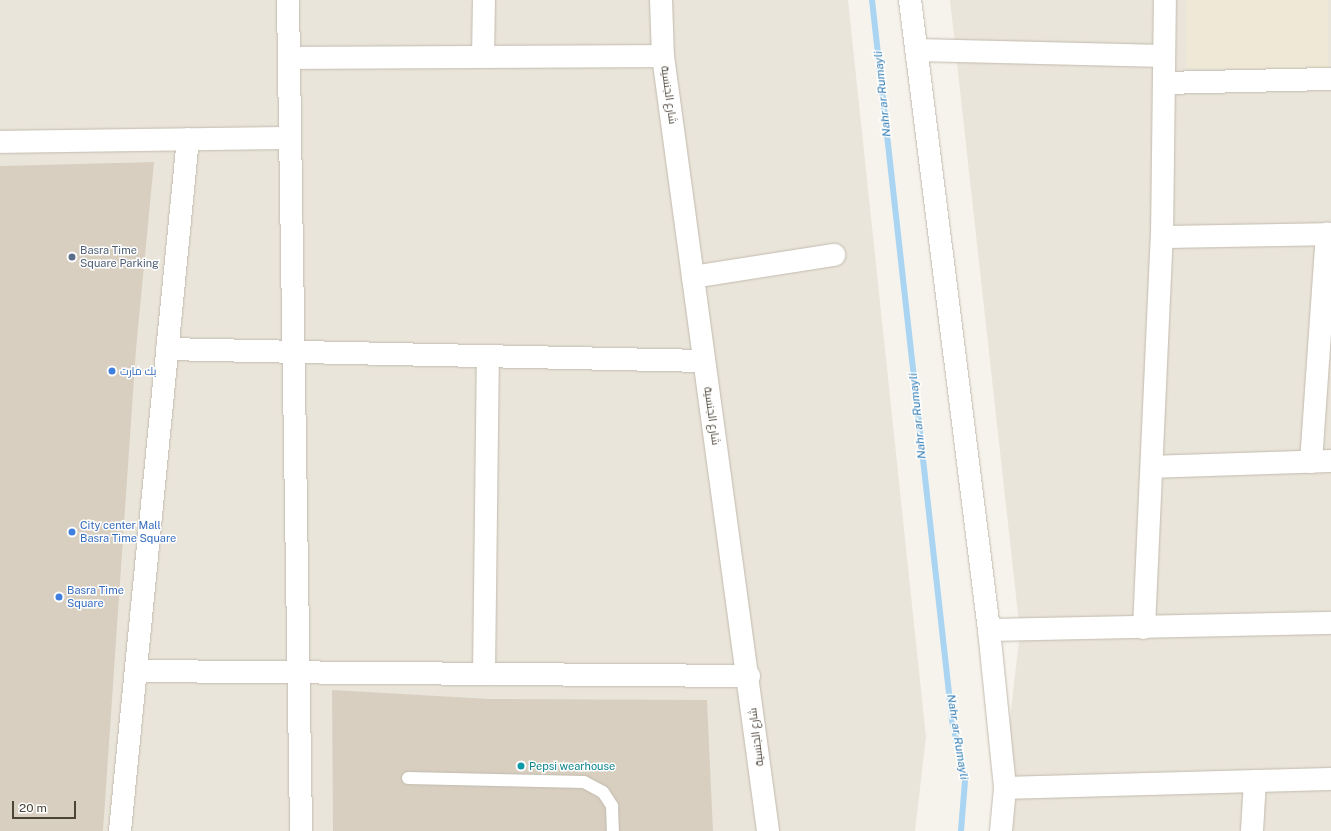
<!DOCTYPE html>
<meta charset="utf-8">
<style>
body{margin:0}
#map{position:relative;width:1331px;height:831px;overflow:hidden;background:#f6f3ec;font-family:"Public Sans",Cairo,sans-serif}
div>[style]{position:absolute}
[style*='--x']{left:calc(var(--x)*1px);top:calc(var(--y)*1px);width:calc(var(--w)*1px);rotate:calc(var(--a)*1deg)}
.residential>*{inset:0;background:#eae5da}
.education>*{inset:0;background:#efe8d6;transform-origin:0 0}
.stream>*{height:6px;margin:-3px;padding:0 3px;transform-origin:3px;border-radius:3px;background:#a9d4f2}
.building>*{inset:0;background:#d8cfc1}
.roads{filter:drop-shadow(0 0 1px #c2bbae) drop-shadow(0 0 1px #c2bbae)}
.service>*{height:12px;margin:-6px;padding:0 6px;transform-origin:6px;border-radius:6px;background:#fff}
.minor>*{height:22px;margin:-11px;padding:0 11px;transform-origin:11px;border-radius:11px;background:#fff}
.tertiary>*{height:22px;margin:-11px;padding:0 11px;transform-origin:11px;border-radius:11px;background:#fff}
.dots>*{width:11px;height:11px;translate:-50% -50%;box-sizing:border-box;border:2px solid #fff;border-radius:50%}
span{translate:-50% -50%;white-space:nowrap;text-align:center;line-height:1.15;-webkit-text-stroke:3px #fff;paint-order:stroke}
.street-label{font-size:11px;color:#4b4439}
.service-label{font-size:11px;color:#4e5e75}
.left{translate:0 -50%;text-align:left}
.shop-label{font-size:11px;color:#366cbe}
.culture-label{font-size:11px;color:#0d838f}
.water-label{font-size:12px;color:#2e7ab2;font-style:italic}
.scale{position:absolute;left:12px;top:801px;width:64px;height:18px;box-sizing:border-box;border:2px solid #4b4439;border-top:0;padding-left:5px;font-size:12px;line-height:14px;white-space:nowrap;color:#4b4439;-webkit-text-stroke:3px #fff;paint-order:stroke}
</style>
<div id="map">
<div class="residential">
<i style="clip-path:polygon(0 0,848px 0,926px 737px,915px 831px,0 831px)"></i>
<i style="clip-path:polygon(950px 0,1331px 0,1331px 831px,997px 831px,1020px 632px)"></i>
</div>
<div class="education">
<i style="left:1186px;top:0;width:142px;height:68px"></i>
</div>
<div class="stream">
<i style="--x:872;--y:0;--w:724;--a:83.66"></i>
<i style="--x:952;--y:720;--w:62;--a:78"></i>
<i style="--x:965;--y:781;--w:50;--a:94.6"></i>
</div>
<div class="building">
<i style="clip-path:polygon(154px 162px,136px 349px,103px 831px,0 831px,0 166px)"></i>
<i style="clip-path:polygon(332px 690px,490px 699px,707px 700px,713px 831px,333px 831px)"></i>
</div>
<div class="roads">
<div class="service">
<i style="--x:408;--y:778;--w:176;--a:1.3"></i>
<i style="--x:584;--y:782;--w:21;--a:28"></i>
<i style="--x:603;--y:792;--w:17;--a:57"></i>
<i style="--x:612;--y:806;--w:25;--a:88"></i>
</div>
<div class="minor">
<i style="--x:288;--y:0;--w:831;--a:89.1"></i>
<i style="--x:661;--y:0;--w:56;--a:88"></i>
<i style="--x:663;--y:56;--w:782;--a:82.28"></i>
<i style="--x:917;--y:50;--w:247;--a:1.4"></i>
<i style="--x:483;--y:57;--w:57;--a:-89"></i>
<i style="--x:289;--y:58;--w:374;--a:-0.3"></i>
<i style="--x:1164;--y:83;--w:167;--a:-1.4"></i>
<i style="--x:0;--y:142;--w:290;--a:-0.8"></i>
<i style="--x:1162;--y:237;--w:169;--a:-1"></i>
<i style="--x:693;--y:277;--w:143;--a:-8.9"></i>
<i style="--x:167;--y:349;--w:537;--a:1.28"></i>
<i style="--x:1311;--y:462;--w:229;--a:-86"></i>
<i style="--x:1152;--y:467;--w:179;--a:-1.9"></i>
<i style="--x:1144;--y:628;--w:391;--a:-87.4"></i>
<i style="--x:1162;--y:237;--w:237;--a:-89.3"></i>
<i style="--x:989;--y:630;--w:342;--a:-1.2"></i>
<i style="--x:136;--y:671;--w:613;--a:0.47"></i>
<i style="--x:484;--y:674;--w:318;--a:-89.3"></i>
<i style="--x:1005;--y:788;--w:326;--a:-1.6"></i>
<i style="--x:120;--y:831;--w:695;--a:-84.39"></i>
<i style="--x:1252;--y:831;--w:50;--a:-86.6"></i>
</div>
<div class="tertiary">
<i style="--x:910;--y:0;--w:635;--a:82.85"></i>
<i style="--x:989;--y:630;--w:159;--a:84.2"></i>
<i style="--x:1005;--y:788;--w:43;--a:95.3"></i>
</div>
</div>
<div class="dots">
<i style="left:72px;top:257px;background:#5c6f8a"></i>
<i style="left:112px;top:371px;background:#3f7fe0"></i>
<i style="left:72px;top:532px;background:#3f7fe0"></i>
<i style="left:59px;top:597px;background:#3f7fe0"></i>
<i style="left:521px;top:766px;background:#0f9aa8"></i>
</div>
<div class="street-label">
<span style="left:669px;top:95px;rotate:82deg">شارع الجنسية</span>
<span style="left:712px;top:416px;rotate:82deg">شارع الجنسية</span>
<span style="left:756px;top:737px;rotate:-97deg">شارع الجنسية</span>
</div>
<div class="service-label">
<span class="left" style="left:80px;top:257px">Basra Time<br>Square Parking</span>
</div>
<div class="shop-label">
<span class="left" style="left:120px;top:371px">بك مارت</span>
<span class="left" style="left:80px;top:532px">City center Mall<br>Basra Time Square</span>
<span class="left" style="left:67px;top:597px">Basra Time<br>Square</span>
</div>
<div class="culture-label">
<span class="left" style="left:529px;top:766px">Pepsi wearhouse</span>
</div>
<div class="water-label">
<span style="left:883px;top:94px;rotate:-96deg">Nahr ar Rumayli</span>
<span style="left:918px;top:416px;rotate:-96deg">Nahr ar Rumayli</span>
<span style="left:957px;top:737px;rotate:81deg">Nahr ar Rumayli</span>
</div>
<div class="scale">20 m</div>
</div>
